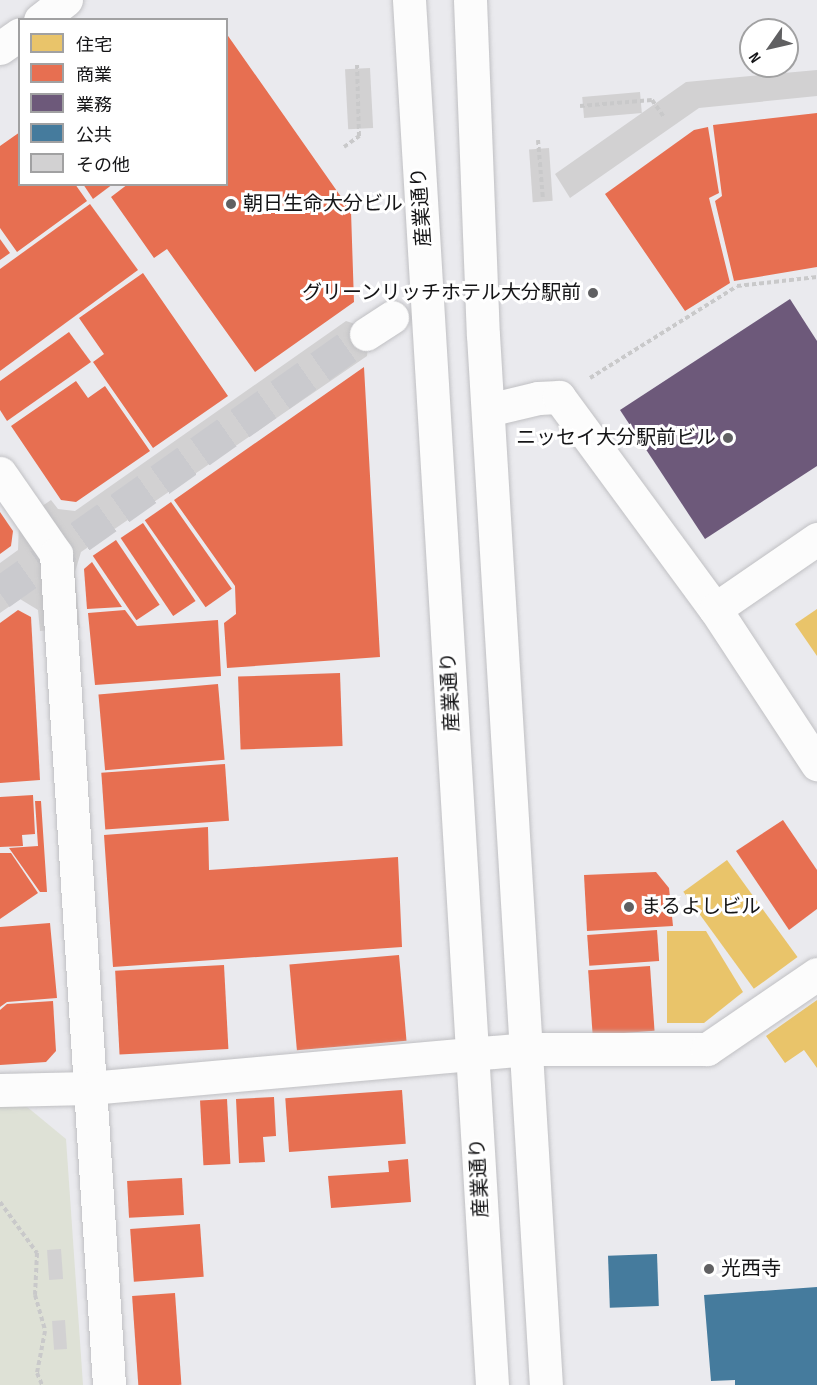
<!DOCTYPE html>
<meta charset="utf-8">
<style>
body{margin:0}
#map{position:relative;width:817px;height:1385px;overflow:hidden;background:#eaeaee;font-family:"Sofia Sans Condensed","Noto Sans JP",sans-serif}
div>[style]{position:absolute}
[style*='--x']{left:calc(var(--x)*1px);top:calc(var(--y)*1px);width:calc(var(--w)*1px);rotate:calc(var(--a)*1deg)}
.green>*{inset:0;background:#dee1d6}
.homes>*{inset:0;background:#e9c46a;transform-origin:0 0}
.shops>*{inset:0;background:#e76f51;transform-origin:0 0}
.offices>*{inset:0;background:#6d597a}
.public>*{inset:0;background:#457b9d;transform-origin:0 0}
.building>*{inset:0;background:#d2d1d2;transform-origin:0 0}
.street-tunnel>*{height:33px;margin-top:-16.5px;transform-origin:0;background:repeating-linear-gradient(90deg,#cacace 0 33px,transparent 0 49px)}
.path>*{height:4px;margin-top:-2px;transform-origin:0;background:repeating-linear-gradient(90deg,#c9c9ca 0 4.5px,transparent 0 7.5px)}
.roads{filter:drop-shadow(0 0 2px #c0c0c3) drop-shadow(0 0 2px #c0c0c3)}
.street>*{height:33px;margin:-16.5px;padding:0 16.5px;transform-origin:16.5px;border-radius:16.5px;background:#fcfcfc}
.secondary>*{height:33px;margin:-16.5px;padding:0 16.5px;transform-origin:16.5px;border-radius:16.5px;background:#fcfcfc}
.highway>*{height:33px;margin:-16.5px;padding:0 16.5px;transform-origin:16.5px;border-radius:16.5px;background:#fcfcfc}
.dots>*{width:16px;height:16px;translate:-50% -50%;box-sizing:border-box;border:3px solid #fff;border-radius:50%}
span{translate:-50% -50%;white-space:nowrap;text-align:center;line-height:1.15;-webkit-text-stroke:6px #fff;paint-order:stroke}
.poi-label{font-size:20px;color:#151517}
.left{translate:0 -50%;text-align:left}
.right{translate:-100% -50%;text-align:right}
.street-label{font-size:20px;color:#151517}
.legend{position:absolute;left:18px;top:18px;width:210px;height:168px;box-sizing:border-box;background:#fff;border:2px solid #a1a1a2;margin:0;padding:8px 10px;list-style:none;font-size:18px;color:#151517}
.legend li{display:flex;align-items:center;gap:12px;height:30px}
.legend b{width:30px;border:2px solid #a1a1a2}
.north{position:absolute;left:739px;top:18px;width:60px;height:60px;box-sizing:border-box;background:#fff;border:2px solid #a1a1a2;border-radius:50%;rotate:236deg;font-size:16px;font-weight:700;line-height:24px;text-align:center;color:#151517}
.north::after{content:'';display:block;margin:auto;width:21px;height:27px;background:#606062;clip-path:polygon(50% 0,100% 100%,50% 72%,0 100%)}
</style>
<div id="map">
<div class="green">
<i style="clip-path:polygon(0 1106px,26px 1106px,66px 1139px,83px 1385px,0 1385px)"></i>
</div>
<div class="homes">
<i style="clip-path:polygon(817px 609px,817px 656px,795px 624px)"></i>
<i style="left:727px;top:860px;width:120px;height:54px;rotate:54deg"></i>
<i style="clip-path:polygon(667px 931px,706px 931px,743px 992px,704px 1023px,667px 1023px)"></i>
<i style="clip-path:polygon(817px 1000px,817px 1068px,804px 1050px,785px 1063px,766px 1036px)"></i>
</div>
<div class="shops">
<i style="clip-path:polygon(226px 33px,351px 211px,354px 302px,255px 372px,167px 249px,154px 258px,111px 197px,128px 184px,226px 184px)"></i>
<i style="clip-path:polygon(817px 113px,817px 267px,734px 281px,715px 201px,722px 196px,713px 125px)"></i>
<i style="clip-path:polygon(708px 127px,719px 193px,709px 198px,730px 283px,685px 311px,605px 194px,694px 130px)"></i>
<i style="clip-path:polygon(20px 132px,20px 184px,75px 184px,87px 201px,17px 252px,0 228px,0 146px)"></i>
<i style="clip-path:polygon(83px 184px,113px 184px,93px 199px)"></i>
<i style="clip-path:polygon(90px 204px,138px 270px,0 371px,0 269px)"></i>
<i style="clip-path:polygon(0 239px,10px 253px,0 260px)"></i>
<i style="clip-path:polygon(143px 273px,228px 396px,153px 448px,93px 362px,104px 354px,79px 318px)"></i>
<i style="clip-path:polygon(69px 332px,91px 362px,7px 421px,0 410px,0 381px)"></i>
<i style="clip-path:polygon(364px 367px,380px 657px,227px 668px,224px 623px,236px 614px,235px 586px,174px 500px)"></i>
<i style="clip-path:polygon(76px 381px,88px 398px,105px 386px,150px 451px,76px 502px,61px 500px,11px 426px)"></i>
<i style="left:171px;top:502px;width:106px;height:32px;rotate:55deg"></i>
<i style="clip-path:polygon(0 512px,13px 531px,11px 546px,0 554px)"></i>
<i style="left:143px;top:523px;width:94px;height:27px;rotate:56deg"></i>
<i style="left:116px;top:540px;width:78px;height:28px;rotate:56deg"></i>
<i style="clip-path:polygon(92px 562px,122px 607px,87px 609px,84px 569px)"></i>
<i style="clip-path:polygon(18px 610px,31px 617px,40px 780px,0 783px,0 623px)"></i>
<i style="clip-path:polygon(125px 610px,137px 626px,218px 620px,221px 676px,95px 685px,88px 613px)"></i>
<i style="left:340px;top:673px;width:73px;height:102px;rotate:88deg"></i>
<i style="left:218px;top:684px;width:76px;height:120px;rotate:85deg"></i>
<i style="left:225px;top:764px;width:57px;height:124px;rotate:86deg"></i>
<i style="clip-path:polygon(33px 795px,35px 834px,22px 835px,23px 846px,0 847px,0 797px)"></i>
<i style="clip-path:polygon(35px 801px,41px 801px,47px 892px,40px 892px,9px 848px,38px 846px)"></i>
<i style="clip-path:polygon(783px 820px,817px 870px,817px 909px,789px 930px,736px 851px)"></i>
<i style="clip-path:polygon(208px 827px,209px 870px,398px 857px,402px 947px,113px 967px,104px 835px)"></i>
<i style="clip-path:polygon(0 853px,11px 853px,38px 893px,0 919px)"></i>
<i style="clip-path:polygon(656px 872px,669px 888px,673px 926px,587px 931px,584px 875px)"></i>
<i style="clip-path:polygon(50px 923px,57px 998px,7px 1002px,0 1007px,0 927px)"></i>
<i style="left:657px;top:930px;width:31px;height:70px;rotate:86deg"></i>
<i style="left:399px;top:955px;width:86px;height:110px;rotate:85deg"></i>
<i style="left:224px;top:965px;width:84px;height:109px;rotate:87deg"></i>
<i style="left:650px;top:966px;width:65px;height:62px;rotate:86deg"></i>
<i style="clip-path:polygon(53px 1001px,56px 1051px,46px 1062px,0 1065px,0 1010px,7px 1004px)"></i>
<i style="left:402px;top:1090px;width:54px;height:117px;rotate:86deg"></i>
<i style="clip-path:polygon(274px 1097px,276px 1136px,263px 1137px,265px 1162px,239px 1163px,236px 1099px)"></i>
<i style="left:227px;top:1099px;width:65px;height:27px;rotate:87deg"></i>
<i style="clip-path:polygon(408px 1159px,411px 1202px,331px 1208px,328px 1176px,389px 1172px,388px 1161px)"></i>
<i style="left:182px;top:1178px;width:37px;height:55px;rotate:87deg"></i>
<i style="left:200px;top:1224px;width:53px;height:70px;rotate:86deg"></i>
<i style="left:175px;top:1293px;width:92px;height:43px;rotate:86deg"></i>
</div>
<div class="offices">
<i style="clip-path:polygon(790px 299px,817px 341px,817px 466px,705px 539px,620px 410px)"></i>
</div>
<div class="public">
<i style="left:657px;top:1254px;width:52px;height:49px;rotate:88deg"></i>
<i style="clip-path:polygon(817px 1287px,817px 1385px,735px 1385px,735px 1380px,711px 1381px,704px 1295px)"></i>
</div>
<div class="building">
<i style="left:370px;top:68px;width:60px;height:25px;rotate:87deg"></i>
<i style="clip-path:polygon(817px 70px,817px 96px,699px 108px,570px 198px,555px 174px,686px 82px)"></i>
<i style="left:640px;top:92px;width:21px;height:58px;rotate:85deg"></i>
<i style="left:549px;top:148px;width:53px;height:20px;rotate:86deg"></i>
<i style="clip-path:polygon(346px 321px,358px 325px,368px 347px,367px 356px,81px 552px,75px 572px,80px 628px,40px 631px,38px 610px,20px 599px,0 613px,0 563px,18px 550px,19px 522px,51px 500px,58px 509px,75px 511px)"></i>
<i style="left:61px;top:1249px;width:30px;height:14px;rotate:86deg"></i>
<i style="left:65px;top:1320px;width:29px;height:13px;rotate:86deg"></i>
</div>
<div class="street-tunnel">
<i style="--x:0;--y:593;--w:448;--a:-35.3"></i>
</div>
<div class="path">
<i style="--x:580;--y:106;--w:72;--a:-4.8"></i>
<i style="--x:652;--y:100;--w:21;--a:55"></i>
<i style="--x:538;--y:140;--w:60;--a:85.2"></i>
<i style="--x:344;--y:147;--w:19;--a:-36"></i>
<i style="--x:359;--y:136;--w:71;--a:-91.6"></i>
<i style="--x:590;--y:378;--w:173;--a:-32"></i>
<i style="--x:737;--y:286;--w:81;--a:-6.4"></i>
<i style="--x:0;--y:1202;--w:63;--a:54"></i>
<i style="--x:37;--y:1253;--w:42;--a:92.7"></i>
<i style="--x:35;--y:1295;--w:37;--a:74"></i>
<i style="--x:45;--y:1331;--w:43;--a:100.8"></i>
<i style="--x:37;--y:1373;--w:13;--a:67"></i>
</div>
<div class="roads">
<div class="street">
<i style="--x:366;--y:334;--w:31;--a:-33"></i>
<i style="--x:488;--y:410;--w:51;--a:-13.5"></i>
<i style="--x:538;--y:398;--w:21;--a:-3"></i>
<i style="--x:559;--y:397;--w:263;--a:53.7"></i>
<i style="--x:715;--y:609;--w:186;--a:56.7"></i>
<i style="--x:0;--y:473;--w:98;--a:55.3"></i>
<i style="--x:56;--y:554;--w:833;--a:86.35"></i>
<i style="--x:715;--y:609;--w:124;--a:-34.5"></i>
<i style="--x:0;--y:1090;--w:90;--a:-1.3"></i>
<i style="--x:90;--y:1088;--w:438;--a:-5.1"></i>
<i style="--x:526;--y:1049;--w:181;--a:0"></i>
<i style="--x:707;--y:1049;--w:133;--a:-34.3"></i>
</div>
<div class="secondary">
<i style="--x:40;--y:20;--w:33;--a:-38"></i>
<i style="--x:0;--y:48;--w:24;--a:-35"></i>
</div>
<div class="highway">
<i style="--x:409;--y:0;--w:1387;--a:86.57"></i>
<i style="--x:470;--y:0;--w:335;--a:87.8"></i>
<i style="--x:483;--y:335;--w:1052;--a:86.57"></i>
</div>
</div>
<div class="dots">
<i style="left:231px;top:204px;background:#606062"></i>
<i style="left:593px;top:293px;background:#606062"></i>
<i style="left:728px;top:438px;background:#606062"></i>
<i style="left:629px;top:907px;background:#606062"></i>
<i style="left:709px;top:1269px;background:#606062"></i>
</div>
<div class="poi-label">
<span class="left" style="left:243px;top:204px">朝日生命大分ビル</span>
<span class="right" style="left:581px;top:293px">グリーンリッチホテル大分駅前</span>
<span class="right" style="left:716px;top:438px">ニッセイ大分駅前ビル</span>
<span class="left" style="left:641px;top:907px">まるよしビル</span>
<span class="left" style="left:721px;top:1269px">光西寺</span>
</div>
<div class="street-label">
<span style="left:422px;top:207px;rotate:-94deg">産業通り</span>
<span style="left:451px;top:692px;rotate:-93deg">産業通り</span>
<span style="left:480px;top:1178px;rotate:-93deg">産業通り</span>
</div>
<ul class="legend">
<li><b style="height:16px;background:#e9c46a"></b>住宅</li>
<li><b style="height:16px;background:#e76f51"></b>商業</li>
<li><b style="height:16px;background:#6d597a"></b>業務</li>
<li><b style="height:16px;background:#457b9d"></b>公共</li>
<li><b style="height:16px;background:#d2d1d2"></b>その他</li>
</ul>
<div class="north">N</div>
</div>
